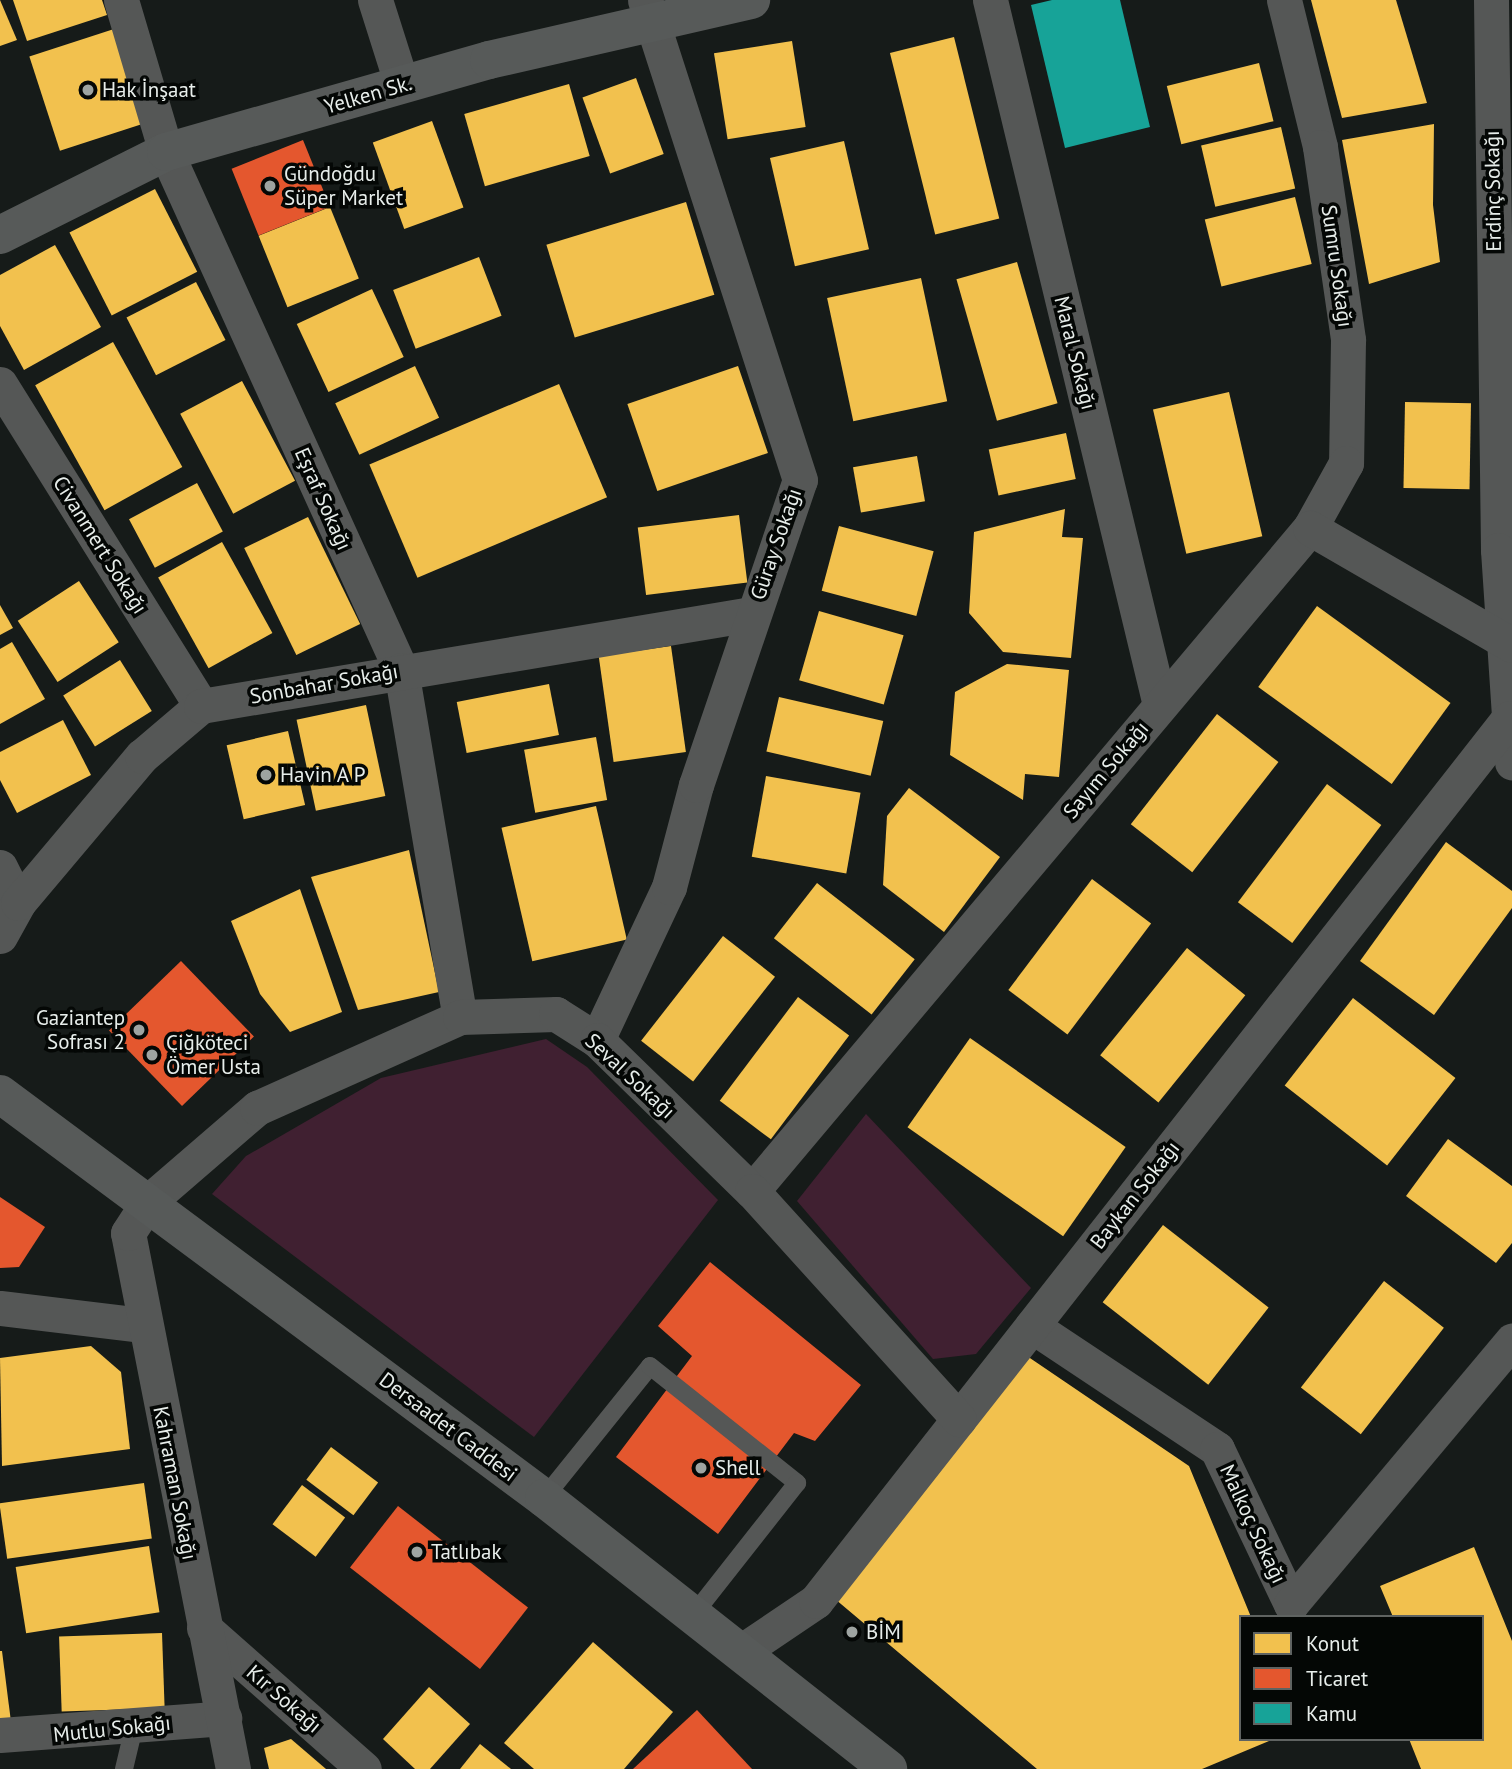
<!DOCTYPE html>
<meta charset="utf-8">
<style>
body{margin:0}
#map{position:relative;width:1512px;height:1769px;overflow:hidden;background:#161b19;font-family:"PT Sans",sans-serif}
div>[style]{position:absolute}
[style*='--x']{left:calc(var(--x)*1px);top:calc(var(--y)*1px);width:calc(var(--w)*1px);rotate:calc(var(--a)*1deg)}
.green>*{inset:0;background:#402031}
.homes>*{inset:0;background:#f2c14e;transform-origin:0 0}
.shops>*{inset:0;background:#e4572e;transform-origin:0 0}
.public>*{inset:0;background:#17a398}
.lane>*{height:18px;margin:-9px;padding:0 9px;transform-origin:9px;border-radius:9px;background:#555756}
.street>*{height:35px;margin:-17.5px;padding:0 17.5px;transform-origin:17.5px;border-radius:17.5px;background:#555756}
.secondary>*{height:38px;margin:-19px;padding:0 19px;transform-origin:19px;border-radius:19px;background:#575a59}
.dots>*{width:19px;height:19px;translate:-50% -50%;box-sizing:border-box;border:4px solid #040705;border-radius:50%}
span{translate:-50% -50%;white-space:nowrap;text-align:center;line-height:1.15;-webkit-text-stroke:7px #040705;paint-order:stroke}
.poi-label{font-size:21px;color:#e7edea}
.left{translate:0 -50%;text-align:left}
.right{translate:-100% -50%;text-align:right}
.street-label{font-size:21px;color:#e7edea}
.legend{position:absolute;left:1239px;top:1615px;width:245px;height:126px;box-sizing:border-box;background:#040705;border:2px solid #5f6361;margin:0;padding:9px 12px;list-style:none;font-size:21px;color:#e7edea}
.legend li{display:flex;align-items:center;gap:14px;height:35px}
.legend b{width:35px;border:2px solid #5f6361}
</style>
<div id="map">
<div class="green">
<i style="clip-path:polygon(546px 1039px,587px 1067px,718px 1200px,534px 1437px,212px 1194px,246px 1156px,381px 1078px)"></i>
<i style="clip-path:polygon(866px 1114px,1031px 1288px,976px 1354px,933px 1359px,797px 1201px)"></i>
</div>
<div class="homes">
<i style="clip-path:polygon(0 0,17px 40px,0 46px)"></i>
<i style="clip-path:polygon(13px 0,102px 0,107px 15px,27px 41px)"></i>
<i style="clip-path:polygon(1311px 0,1396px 0,1427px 103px,1342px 118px)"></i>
<i style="left:114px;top:29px;width:99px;height:89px;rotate:72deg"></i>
<i style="left:954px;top:37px;width:187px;height:66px;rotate:76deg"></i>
<i style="left:792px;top:41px;width:87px;height:79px;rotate:81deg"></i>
<i style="left:1259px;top:63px;width:60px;height:95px;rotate:76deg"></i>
<i style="left:636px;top:78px;width:81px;height:57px;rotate:70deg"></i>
<i style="left:569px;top:84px;width:75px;height:109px;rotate:74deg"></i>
<i style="left:432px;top:121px;width:92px;height:63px;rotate:70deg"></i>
<i style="clip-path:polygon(1434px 124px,1433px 205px,1440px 262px,1369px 284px,1342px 140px)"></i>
<i style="left:1281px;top:127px;width:63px;height:82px;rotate:77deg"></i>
<i style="left:844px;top:141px;width:111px;height:76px;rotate:77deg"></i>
<i style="left:155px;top:189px;width:93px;height:96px;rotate:63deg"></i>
<i style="left:1295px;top:197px;width:69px;height:93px;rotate:76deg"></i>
<i style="left:686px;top:202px;width:97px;height:146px;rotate:73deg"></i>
<i style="left:330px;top:207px;width:77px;height:77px;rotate:68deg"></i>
<i style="clip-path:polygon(55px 245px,101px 327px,24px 370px,0 326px,0 275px)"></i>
<i style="left:479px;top:257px;width:63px;height:92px;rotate:69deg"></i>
<i style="left:1017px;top:262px;width:147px;height:63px;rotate:74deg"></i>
<i style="left:921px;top:278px;width:126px;height:96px;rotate:78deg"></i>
<i style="left:196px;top:282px;width:65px;height:78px;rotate:63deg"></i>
<i style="left:372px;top:289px;width:75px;height:83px;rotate:65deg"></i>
<i style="left:113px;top:342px;width:143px;height:89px;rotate:61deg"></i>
<i style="left:415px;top:366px;width:57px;height:88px;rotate:65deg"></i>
<i style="left:738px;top:366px;width:92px;height:117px;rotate:71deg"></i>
<i style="left:242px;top:381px;width:113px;height:70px;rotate:62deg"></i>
<i style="left:559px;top:384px;width:123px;height:206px;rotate:67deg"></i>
<i style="left:1229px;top:392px;width:148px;height:78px;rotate:77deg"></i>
<i style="left:1405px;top:402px;width:66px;height:86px;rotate:1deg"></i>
<i style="left:1066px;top:433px;width:47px;height:79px;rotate:78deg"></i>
<i style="left:917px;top:456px;width:46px;height:65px;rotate:80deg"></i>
<i style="left:197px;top:483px;width:55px;height:77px;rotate:62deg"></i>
<i style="clip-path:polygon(1065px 509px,1062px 537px,1083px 538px,1071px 658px,1003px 652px,969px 613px,974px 532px)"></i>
<i style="left:739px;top:515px;width:68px;height:102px;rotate:83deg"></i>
<i style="left:308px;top:517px;width:119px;height:71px;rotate:64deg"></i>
<i style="left:839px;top:526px;width:98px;height:67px;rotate:15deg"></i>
<i style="left:222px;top:542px;width:104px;height:73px;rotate:61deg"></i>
<i style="left:79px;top:581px;width:73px;height:73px;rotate:57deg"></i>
<i style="clip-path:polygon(0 605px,13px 628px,0 635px)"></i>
<i style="left:1317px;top:606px;width:165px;height:100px;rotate:36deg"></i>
<i style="left:819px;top:611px;width:88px;height:72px;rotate:16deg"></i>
<i style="clip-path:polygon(12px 642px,45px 699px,0 724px,0 649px)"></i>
<i style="left:671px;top:646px;width:107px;height:73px;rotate:82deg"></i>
<i style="left:120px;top:660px;width:60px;height:67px;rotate:58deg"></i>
<i style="clip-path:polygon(1007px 664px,1069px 670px,1059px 777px,1025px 774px,1023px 800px,950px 755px,955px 692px)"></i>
<i style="left:549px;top:684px;width:52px;height:94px;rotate:79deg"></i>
<i style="left:779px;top:697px;width:107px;height:56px;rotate:13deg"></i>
<i style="left:366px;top:705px;width:93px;height:71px;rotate:78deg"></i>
<i style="left:1217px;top:714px;width:78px;height:140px;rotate:38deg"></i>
<i style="clip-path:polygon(63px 720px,91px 775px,17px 813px,0 780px,0 752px)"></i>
<i style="left:288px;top:731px;width:76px;height:63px;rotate:77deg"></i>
<i style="left:596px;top:737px;width:64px;height:73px;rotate:80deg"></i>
<i style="left:766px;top:776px;width:96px;height:82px;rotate:10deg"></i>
<i style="left:1327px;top:784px;width:68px;height:148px;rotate:37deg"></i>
<i style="clip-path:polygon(909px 788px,1000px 857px,944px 932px,883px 885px,887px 816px)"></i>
<i style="left:596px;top:806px;width:137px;height:97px;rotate:77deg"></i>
<i style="clip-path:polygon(1446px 842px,1512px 891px,1512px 908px,1434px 1015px,1360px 961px)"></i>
<i style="clip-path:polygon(409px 850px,439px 992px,358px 1010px,311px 877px)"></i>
<i style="left:1092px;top:879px;width:74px;height:139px;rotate:37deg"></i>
<i style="left:817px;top:883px;width:124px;height:70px;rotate:38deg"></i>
<i style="clip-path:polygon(300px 889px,342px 1012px,290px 1032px,260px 994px,231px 921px)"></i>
<i style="left:723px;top:936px;width:66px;height:133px;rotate:38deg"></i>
<i style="left:1187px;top:948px;width:75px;height:138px;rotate:39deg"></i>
<i style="left:798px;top:997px;width:64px;height:130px;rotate:37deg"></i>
<i style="left:1353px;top:998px;width:130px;height:111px;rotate:38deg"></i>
<i style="left:970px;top:1038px;width:190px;height:109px;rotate:35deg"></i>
<i style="clip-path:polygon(1448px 1139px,1512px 1186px,1512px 1243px,1496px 1263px,1406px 1196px)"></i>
<i style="left:1163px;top:1225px;width:134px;height:98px;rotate:38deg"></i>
<i style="left:1384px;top:1281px;width:76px;height:135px;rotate:38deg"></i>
<i style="clip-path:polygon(91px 1346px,121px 1372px,130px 1449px,2px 1466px,0 1358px)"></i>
<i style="clip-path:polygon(1024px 1354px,1189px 1466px,1251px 1617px,1241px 1617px,1241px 1739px,1274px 1739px,1202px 1769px,1037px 1769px,835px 1599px)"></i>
<i style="left:331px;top:1447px;width:59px;height:41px;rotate:37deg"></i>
<i style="left:144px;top:1483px;width:56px;height:146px;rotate:82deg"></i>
<i style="left:302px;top:1485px;width:54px;height:49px;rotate:37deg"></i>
<i style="left:149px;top:1546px;width:67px;height:135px;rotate:81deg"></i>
<i style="clip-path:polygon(1474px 1547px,1512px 1641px,1512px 1769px,1421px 1769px,1409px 1739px,1482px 1739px,1482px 1617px,1393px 1617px,1380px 1586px)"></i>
<i style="left:162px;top:1633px;width:75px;height:103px;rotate:88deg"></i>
<i style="clip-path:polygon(593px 1642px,673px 1712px,624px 1769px,534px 1769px,504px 1743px)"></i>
<i style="clip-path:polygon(0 1651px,2px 1651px,11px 1722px,0 1722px)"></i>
<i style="clip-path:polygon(429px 1687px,470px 1724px,430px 1769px,415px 1769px,383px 1739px)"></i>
<i style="clip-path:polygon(291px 1739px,326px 1769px,269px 1769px,264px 1748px)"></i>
<i style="clip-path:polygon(480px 1744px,511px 1769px,460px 1769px)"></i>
</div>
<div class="shops">
<i style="left:303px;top:140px;width:72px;height:77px;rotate:68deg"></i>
<i style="left:181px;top:961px;width:105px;height:100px;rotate:46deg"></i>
<i style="clip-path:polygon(0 1197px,45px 1227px,19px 1267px,0 1268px)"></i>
<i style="clip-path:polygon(710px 1262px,861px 1385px,815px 1441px,794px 1433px,718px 1534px,616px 1457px,692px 1356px,658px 1326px)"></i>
<i style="left:398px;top:1506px;width:165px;height:78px;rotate:38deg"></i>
<i style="clip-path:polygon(697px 1710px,752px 1769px,633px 1769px)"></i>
</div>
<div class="public">
<i style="clip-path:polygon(1052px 0,1120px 0,1150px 127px,1065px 148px,1031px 5px)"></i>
</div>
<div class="lane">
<i style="--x:544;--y:1498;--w:169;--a:-51.2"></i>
<i style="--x:650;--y:1366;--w:188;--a:38.5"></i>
<i style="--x:797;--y:1483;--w:167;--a:128.2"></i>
<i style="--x:124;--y:1769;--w:43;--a:-76.6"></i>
</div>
<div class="street">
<i style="--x:121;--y:0;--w:159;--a:73.5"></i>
<i style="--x:166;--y:152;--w:569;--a:65.6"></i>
<i style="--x:401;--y:670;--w:352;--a:80.4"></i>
<i style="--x:375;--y:0;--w:89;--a:72.4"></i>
<i style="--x:990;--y:0;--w:725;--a:76.44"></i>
<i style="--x:1284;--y:0;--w:151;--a:76.2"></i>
<i style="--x:1320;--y:147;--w:195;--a:81.7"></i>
<i style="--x:1348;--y:340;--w:123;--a:90.9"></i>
<i style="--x:1346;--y:463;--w:74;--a:119"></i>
<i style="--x:1491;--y:0;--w:550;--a:89.27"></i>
<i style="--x:1498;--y:550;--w:213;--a:86.2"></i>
<i style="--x:0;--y:384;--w:380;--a:58"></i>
<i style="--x:0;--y:867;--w:40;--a:63.4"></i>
<i style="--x:0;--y:936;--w:38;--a:-61"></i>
<i style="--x:18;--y:903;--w:192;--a:-49.9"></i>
<i style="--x:142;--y:756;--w:77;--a:-40.3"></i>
<i style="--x:201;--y:706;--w:558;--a:-9.5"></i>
<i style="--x:597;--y:1040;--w:169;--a:-64.8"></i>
<i style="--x:669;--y:887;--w:106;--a:-75.2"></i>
<i style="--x:696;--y:785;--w:322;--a:-71.2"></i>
<i style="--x:800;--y:480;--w:504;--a:-107.9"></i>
<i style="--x:752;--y:1191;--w:867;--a:-49.92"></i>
<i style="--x:1310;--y:528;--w:233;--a:30.1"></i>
<i style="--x:0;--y:1308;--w:144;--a:6.8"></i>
<i style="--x:1032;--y:1326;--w:222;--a:33.6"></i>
<i style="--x:1217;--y:1449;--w:172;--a:64.5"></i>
<i style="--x:1291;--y:1604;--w:344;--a:-50"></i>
<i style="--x:204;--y:1628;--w:213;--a:41.4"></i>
<i style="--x:742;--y:1651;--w:89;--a:-34"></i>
<i style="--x:816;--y:1601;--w:1122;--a:-51.87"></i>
<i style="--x:0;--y:1735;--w:225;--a:-4.3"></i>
<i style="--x:233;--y:1769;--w:546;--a:-101.08"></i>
<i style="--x:128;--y:1233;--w:37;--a:-57"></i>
<i style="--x:148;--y:1202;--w:144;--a:-40.8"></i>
<i style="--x:257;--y:1108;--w:222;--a:-24.1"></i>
<i style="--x:460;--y:1017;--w:96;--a:-1.8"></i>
<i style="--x:556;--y:1014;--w:49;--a:32.4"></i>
<i style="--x:597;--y:1040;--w:216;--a:44.3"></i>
<i style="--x:752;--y:1191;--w:308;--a:47.8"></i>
</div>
<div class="secondary">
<i style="--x:0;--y:235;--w:186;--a:-26.6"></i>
<i style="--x:166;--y:152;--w:336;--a:-15.9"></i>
<i style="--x:489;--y:60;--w:269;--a:-12.9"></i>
<i style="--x:0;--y:1094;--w:678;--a:36.6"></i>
<i style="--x:544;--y:1498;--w:438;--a:38.2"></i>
</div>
<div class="dots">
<i style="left:88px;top:90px;background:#9ea4a1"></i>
<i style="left:270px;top:186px;background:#9ea4a1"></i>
<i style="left:266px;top:775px;background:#9ea4a1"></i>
<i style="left:139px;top:1030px;background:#9ea4a1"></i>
<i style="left:152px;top:1055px;background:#9ea4a1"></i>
<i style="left:701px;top:1468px;background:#9ea4a1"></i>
<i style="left:417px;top:1552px;background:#9ea4a1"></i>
<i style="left:852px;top:1632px;background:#9ea4a1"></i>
</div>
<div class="poi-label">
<span class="left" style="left:102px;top:90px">Hak İnşaat</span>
<span class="left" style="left:284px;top:186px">Gündoğdu<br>Süper Market</span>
<span class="left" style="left:280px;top:775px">Havin A P</span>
<span class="right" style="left:125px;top:1030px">Gaziantep<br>Sofrası 2</span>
<span class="left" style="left:166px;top:1055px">Çiğköteci<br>Ömer Usta</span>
<span class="left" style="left:715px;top:1468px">Shell</span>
<span class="left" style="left:431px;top:1552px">Tatlıbak</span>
<span class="left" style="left:866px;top:1632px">BİM</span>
</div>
<div class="street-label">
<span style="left:368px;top:95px;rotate:-16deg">Yelken Sk.</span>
<span style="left:1493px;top:191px;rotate:-91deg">Erdinç Sokağı</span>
<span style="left:1337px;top:266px;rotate:82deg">Sumru Sokağı</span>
<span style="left:1075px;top:353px;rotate:76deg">Maral Sokağı</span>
<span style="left:323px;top:499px;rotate:66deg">Eşraf Sokağı</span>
<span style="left:776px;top:544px;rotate:-71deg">Güray Sokağı</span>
<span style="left:100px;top:545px;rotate:58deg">Civanmert Sokağı</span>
<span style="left:324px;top:684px;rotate:-10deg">Sonbahar Sokağı</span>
<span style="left:1106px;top:770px;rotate:-50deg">Sayım Sokağı</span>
<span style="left:630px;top:1076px;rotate:43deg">Seval Sokağı</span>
<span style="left:1135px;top:1195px;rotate:-52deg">Baykan Sokağı</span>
<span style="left:448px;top:1427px;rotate:37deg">Dersaadet Caddesi</span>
<span style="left:175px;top:1483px;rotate:79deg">Kahraman Sokağı</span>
<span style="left:1253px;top:1524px;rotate:65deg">Malkoç Sokağı</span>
<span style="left:284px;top:1699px;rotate:41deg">Kır Sokağı</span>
<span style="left:112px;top:1729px;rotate:-6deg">Mutlu Sokağı</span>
</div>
<ul class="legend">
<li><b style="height:19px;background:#f2c14e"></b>Konut</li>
<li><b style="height:19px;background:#e4572e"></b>Ticaret</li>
<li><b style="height:19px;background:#17a398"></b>Kamu</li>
</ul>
</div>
